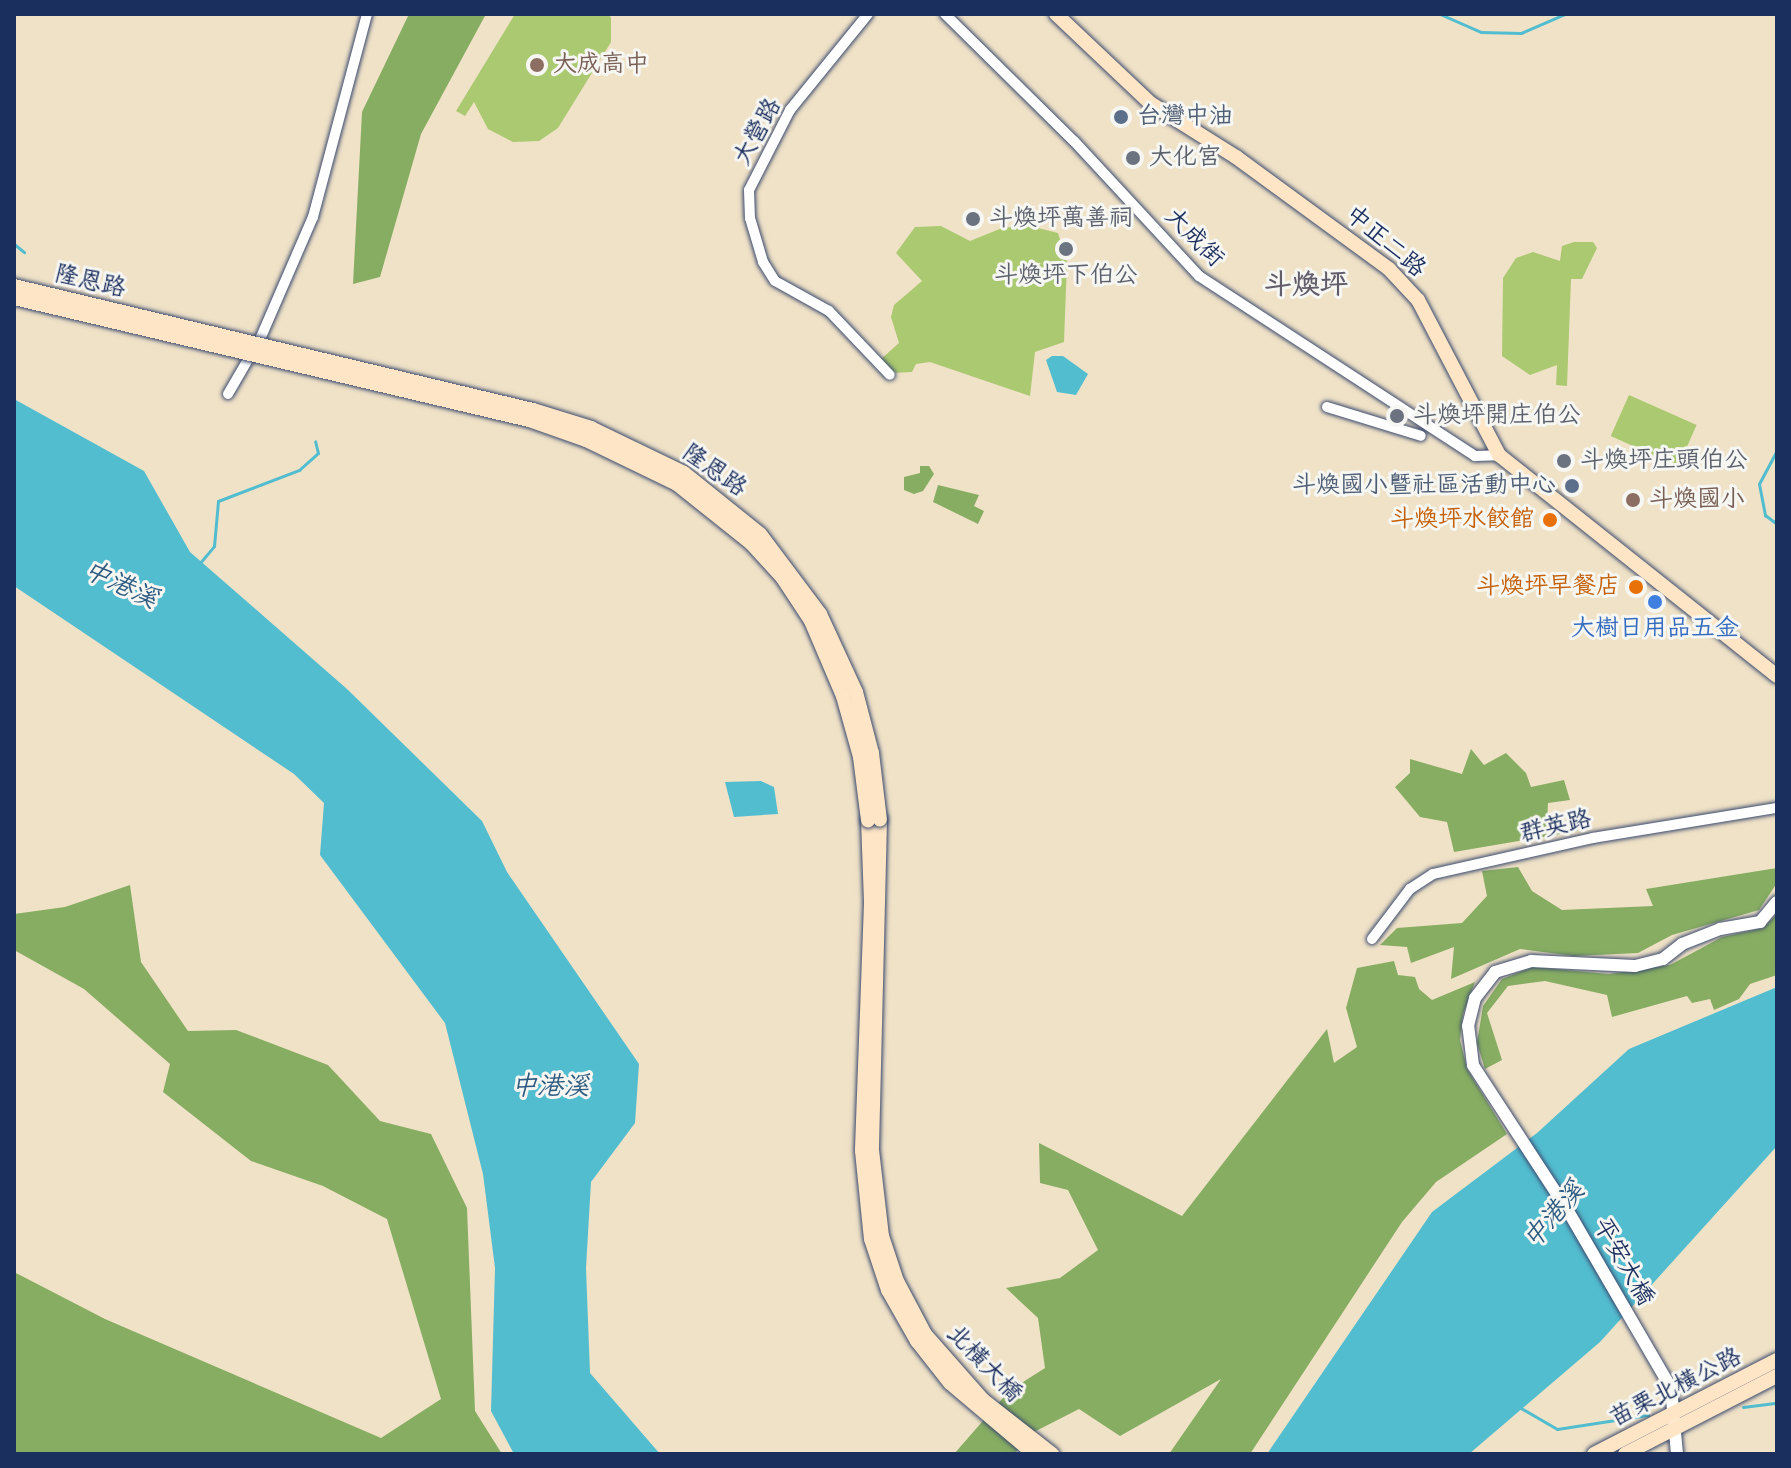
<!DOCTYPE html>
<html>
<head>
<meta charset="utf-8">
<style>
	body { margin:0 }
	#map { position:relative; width:1791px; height:1468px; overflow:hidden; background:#f0e2c7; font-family:Mynerve,"LXGW WenKai TC",sans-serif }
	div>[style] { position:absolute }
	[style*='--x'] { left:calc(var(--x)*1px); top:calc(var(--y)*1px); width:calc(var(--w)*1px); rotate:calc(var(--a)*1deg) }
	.green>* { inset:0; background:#aac970; transform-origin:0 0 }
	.forest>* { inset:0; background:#87ad62 }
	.water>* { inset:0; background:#53bdd0 }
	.stream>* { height:3px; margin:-1.5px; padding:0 1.5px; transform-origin:1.5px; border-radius:1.5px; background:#53bdd0 }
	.roads { filter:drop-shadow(0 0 2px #3b4a6e) drop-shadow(0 0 2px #3b4a6e) }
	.minor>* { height:10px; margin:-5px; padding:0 5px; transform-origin:5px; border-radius:5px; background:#fff }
	.tertiary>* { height:12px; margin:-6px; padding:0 6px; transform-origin:6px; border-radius:6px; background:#fff }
	.secondary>* { height:14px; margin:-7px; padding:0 7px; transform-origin:7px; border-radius:7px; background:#fde5c5 }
	.bridges { filter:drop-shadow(0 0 2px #3b4a6e) drop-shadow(0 0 2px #3b4a6e) }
	.secondary-bridge>* { height:14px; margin:-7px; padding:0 7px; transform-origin:7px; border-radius:7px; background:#fde5c5 }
	.dots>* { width:22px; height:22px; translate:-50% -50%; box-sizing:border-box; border:4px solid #f6f6f2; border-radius:50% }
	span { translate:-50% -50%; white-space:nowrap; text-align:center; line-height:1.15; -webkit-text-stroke:6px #f6f6f2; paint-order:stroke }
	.education-label { font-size:24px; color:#785e54 }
	.left { translate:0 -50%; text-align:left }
	.service-label { font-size:24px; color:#4e5e75 }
	.right { translate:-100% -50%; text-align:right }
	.street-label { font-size:24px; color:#1b2f5e }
	.worship-label { font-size:24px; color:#5b616d }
	.food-label { font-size:24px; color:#c56008 }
	.shop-label { font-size:24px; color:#366cbe }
	.water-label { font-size:26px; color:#2c5a80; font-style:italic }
	.quarter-label { font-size:28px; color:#635c6b; font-weight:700 }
	.frame { position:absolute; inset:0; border:16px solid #1b2f5e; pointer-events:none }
</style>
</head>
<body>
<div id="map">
	<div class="green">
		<i style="clip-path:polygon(515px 14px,609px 14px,611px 18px,611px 42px,558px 128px,539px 141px,513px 142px,488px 129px,474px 102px,465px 116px,456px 111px)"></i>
		<i style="clip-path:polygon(1026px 225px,1058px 233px,1067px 262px,1064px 342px,1035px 352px,1030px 396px,930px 362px,916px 364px,912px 372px,892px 373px,881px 359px,899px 343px,891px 317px,894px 305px,922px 281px,896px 253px,915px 227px,941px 226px,970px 241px,1002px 228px)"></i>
		<i style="clip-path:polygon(1574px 242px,1593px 242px,1597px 248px,1582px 279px,1571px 279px,1567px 386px,1556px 385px,1557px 365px,1530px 375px,1502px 356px,1503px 278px,1516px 258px,1533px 252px,1560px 261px,1562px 246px)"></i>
		<i style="left:1629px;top:395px;width:74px;height:45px;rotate:24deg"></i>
	</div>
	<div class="forest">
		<i style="clip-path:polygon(409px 14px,486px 14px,421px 134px,380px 277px,353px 284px,362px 112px)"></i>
		<i style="clip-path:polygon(920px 466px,929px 466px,934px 474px,923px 491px,914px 494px,904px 490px,904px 477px,920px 473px)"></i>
		<i style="clip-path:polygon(938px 485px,979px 495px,974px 506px,984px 511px,978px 524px,933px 502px)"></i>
		<i style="clip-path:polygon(1471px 749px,1484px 765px,1506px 753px,1526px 773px,1531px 787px,1564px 780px,1570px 800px,1548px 803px,1547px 823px,1577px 826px,1578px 831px,1454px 852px,1447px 822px,1420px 817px,1395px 787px,1410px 773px,1410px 759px,1462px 774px)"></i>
		<i style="clip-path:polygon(1518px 867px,1532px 891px,1562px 910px,1653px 906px,1646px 889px,1777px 868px,1777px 883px,1759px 910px,1672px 935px,1638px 953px,1574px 956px,1520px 949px,1451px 979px,1454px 947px,1411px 963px,1407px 947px,1380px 945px,1397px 928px,1462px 923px,1487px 896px,1482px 871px)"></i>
		<i style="clip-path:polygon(130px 885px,141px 962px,188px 1031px,236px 1030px,328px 1065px,380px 1121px,431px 1134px,467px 1208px,475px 1411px,502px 1454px,14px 1454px,14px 1272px,105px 1319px,381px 1438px,441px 1399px,387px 1219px,323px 1186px,251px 1161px,163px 1092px,170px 1064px,84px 989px,14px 950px,14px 914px,65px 907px)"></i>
		<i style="clip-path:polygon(1777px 914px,1777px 975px,1750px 984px,1739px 999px,1714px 1010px,1710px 999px,1692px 1003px,1687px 996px,1612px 1017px,1607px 995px,1545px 981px,1508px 986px,1487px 1013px,1502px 1060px,1485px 1069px,1477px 1043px,1483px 1006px,1502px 979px,1533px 967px,1609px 974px,1670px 965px,1722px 937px,1763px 928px)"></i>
		<i style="clip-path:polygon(1394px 961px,1398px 975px,1415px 977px,1419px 989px,1432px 1000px,1475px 982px,1463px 1014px,1460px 1040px,1467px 1069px,1507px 1134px,1436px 1182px,1402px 1222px,1250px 1454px,1169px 1454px,1221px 1379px,1120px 1436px,1079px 1409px,1034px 1432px,1014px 1454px,954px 1454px,1009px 1391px,1045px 1368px,1038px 1318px,1006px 1288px,1060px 1278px,1098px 1250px,1068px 1190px,1040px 1183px,1039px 1143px,1182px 1216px,1327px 1029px,1334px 1063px,1357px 1047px,1346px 1008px,1357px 968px)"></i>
	</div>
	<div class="water">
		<i style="clip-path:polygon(1052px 356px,1063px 356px,1088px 374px,1076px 395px,1057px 392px,1046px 360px)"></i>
		<i style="clip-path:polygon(14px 399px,144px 471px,190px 552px,347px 689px,482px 821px,507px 872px,639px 1064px,635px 1123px,591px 1182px,586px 1268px,590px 1373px,660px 1454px,514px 1454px,491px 1411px,495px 1268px,483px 1174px,445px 1023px,320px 855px,324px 803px,294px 774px,14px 586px)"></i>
		<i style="clip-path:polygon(761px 781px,774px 787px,778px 814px,734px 817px,725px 782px)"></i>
		<i style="clip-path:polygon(1777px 987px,1777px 1146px,1600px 1342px,1469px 1454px,1267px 1454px,1432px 1212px,1537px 1133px,1629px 1049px)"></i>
	</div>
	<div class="stream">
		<i style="--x:1440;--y:14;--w:45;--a:23.7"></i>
		<i style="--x:1481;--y:32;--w:40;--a:1.4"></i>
		<i style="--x:1521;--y:33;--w:48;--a:-23.4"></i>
		<i style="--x:14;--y:244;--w:13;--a:39"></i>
		<i style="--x:1777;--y:450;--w:38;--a:118"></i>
		<i style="--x:1759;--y:484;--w:32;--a:79"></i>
		<i style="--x:1765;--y:515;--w:15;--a:37"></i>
		<i style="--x:199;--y:564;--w:23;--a:-50"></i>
		<i style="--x:214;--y:546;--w:45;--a:-84.9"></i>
		<i style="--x:218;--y:501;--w:87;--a:-20.9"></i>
		<i style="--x:299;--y:470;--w:25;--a:-42"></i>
		<i style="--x:318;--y:453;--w:12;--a:-104"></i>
		<i style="--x:1519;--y:1407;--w:44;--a:30.1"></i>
		<i style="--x:1557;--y:1429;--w:92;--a:-8.7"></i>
		<i style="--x:1743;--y:1407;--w:34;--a:-7"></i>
	</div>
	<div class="roads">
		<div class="minor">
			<i style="--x:868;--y:14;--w:124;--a:129.1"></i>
			<i style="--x:790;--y:110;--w:90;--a:117.1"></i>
			<i style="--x:749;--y:190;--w:28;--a:88"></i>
			<i style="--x:750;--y:218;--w:46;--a:73.5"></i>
			<i style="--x:763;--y:262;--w:22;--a:58"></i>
			<i style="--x:775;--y:281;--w:62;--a:29.1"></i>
			<i style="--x:829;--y:311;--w:88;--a:46.4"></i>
			<i style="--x:945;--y:14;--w:181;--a:44.6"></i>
			<i style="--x:1074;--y:141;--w:184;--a:47.2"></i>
			<i style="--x:1199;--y:276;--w:330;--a:33.1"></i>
			<i style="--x:1475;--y:456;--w:24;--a:-2"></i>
			<i style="--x:228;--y:394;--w:66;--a:-59.9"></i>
			<i style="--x:261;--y:337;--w:131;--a:-66.6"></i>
			<i style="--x:313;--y:217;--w:210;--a:-75.1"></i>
			<i style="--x:1327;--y:407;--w:98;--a:17.1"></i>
			<i style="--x:1372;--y:939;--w:63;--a:-52.8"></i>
			<i style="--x:1410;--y:889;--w:27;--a:-33"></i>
			<i style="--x:1433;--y:874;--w:164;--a:-12.7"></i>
			<i style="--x:1593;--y:838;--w:186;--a:-9.3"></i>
		</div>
		<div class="tertiary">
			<i style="--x:1677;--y:1454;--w:66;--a:-95.2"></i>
			<i style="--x:1671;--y:1388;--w:205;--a:-120.2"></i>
			<i style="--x:1568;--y:1211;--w:174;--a:-123.1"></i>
			<i style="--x:1473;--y:1065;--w:39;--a:-97"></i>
			<i style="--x:1468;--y:1026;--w:29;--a:-76"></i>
			<i style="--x:1475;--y:998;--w:33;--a:-52"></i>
			<i style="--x:1495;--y:972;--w:38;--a:-17"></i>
			<i style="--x:1531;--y:961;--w:104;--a:2.8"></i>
			<i style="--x:1635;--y:966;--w:29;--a:-14"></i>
			<i style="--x:1663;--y:959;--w:24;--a:-38"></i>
			<i style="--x:1682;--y:944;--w:41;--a:-21.5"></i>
			<i style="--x:1720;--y:929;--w:41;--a:-9.9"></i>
			<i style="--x:1760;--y:922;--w:26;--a:-50"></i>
		</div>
		<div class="secondary">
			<i style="--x:1056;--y:14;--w:129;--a:43.4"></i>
			<i style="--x:1150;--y:103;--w:102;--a:32.1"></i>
			<i style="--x:1236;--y:157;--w:190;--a:36.2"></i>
			<i style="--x:1389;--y:269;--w:42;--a:46.9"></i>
			<i style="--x:1418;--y:300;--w:175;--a:62.4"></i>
			<i style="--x:1499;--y:455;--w:355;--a:38.5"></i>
			<i style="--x:868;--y:820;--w:83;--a:87.9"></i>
			<i style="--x:871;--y:903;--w:248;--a:92.1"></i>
			<i style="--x:862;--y:1151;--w:88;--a:84.2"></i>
			<i style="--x:871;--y:1239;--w:54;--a:71.6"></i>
			<i style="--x:888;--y:1290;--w:59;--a:60.4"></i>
			<i style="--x:917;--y:1341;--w:53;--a:51.8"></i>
			<i style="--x:950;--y:1383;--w:110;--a:40.2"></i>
			<i style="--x:880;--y:820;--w:330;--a:91.4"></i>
			<i style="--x:872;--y:1150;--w:87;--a:83.4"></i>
			<i style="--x:882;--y:1236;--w:47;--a:71.6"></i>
			<i style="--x:897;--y:1281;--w:60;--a:62.2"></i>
			<i style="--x:925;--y:1334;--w:88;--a:48.7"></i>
			<i style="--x:983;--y:1400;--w:88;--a:38"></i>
			<i style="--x:1594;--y:1454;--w:206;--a:-27.2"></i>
			<i style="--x:1625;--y:1454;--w:171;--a:-27.2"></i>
		</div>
	</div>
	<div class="bridges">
		<div class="secondary-bridge">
			<i style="--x:14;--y:286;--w:534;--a:13.44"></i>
			<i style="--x:533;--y:410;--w:61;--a:17.2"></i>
			<i style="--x:591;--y:428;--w:103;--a:25.8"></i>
			<i style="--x:684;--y:473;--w:97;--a:38.8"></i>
			<i style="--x:760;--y:534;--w:100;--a:53.1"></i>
			<i style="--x:820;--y:614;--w:86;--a:65.2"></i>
			<i style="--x:856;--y:692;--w:63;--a:75.3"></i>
			<i style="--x:872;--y:753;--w:67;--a:83.2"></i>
			<i style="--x:14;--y:298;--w:529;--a:13.33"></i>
			<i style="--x:529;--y:420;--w:60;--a:19.3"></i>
			<i style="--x:586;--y:440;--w:101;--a:25.8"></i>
			<i style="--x:677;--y:484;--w:95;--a:38.6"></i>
			<i style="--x:751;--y:543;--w:46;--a:47.6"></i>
			<i style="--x:782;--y:577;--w:53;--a:56.6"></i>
			<i style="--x:811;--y:621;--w:82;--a:66.9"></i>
			<i style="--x:843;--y:696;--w:63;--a:74.4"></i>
			<i style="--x:860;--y:757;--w:64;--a:82.8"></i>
		</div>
	</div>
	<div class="dots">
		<i style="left:537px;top:65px;background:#8d6e63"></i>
		<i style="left:1121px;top:117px;background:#5c6f8a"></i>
		<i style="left:1133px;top:158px;background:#6b7280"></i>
		<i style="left:973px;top:219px;background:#6b7280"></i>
		<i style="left:1066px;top:249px;background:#6b7280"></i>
		<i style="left:1397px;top:416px;background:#6b7280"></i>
		<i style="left:1564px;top:461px;background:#6b7280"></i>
		<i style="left:1572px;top:486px;background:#5c6f8a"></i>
		<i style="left:1633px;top:500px;background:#8d6e63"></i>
		<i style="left:1550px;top:520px;background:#e8710a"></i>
		<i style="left:1636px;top:587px;background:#e8710a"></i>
		<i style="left:1655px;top:602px;background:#3f7fe0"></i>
	</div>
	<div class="education-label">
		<span class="left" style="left:553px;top:65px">大成高中</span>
		<span class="left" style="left:1649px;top:500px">斗煥國小</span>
	</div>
	<div class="service-label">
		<span class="left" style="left:1137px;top:117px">台灣中油</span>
		<span class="right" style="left:1556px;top:486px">斗煥國小暨社區活動中心</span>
	</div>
	<div class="street-label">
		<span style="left:758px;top:132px;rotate:-61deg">大營路</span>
		<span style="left:1194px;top:238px;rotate:45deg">大成街</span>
		<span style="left:1385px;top:242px;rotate:40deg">中正二路</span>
		<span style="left:90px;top:282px;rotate:13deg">隆恩路</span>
		<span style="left:714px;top:471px;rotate:35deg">隆恩路</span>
		<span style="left:1556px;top:827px;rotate:-13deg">群英路</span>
		<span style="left:1623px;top:1262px;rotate:60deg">平安大橋</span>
		<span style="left:984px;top:1364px;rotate:46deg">北橫大橋</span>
		<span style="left:1676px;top:1388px;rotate:-27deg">苗栗北橫公路</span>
	</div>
	<div class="worship-label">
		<span class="left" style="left:1149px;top:158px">大化宮</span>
		<span class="left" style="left:989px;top:219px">斗煥坪萬善祠</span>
		<span style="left:1066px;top:276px">斗煥坪下伯公</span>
		<span class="left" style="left:1413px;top:416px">斗煥坪開庄伯公</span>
		<span class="left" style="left:1580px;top:461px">斗煥坪庄頭伯公</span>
	</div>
	<div class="food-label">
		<span class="right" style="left:1534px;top:520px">斗煥坪水餃館</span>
		<span class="right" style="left:1620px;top:587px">斗煥坪早餐店</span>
	</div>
	<div class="shop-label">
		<span style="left:1655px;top:629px">大樹日用品五金</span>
	</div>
	<div class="water-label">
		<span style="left:120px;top:586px;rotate:25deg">中港溪</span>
		<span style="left:550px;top:1088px">中港溪</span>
		<span style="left:1555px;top:1216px;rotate:-49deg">中港溪</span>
	</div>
	<div class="quarter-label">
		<span style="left:1306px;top:286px">斗煥坪</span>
	</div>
	<div class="frame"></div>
</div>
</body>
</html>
